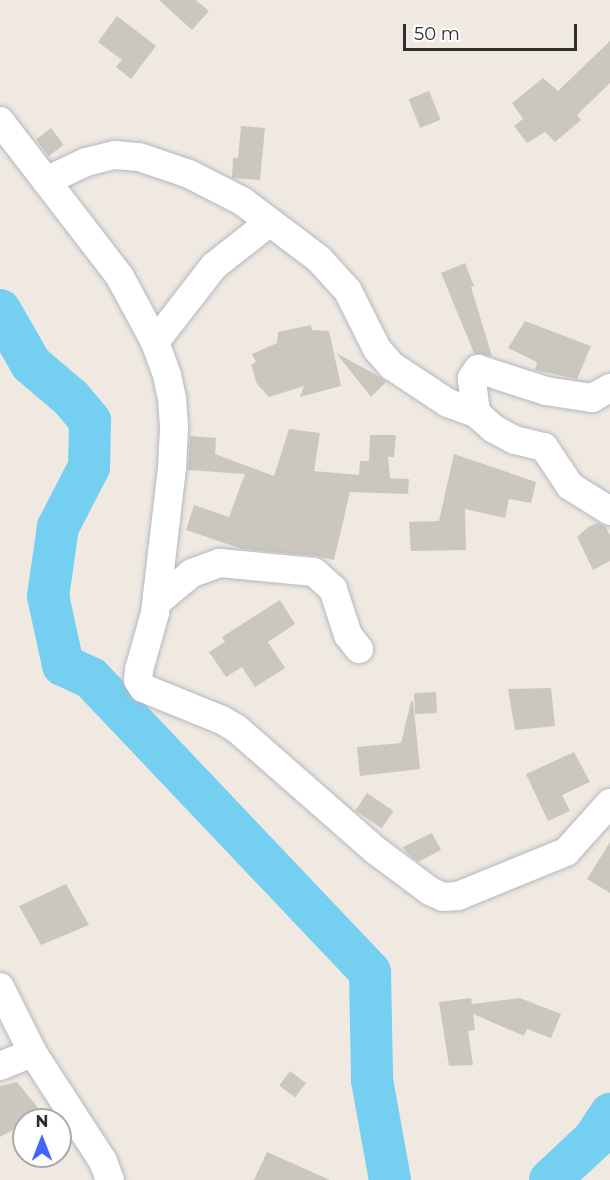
<!DOCTYPE html>
<html>
<head>
<meta charset="utf-8">
<style>
	body { margin:0 }
	#map { position:relative; width:610px; height:1180px; overflow:hidden; background:#efe9e1; font-family:Montserrat,sans-serif }
	div>[style] { position:absolute }
	[style*='--x'] { left:calc(var(--x)*1px); top:calc(var(--y)*1px); width:calc(var(--w)*1px); rotate:calc(var(--a)*1deg) }
	.river>* { height:42px; margin:-21px; padding:0 21px; transform-origin:21px; border-radius:21px; background:#75cff0 }
	.building>* { inset:0; background:#cbc7bf; transform-origin:0 0 }
	.roads { filter:drop-shadow(0 0 2px #b4b7c1) drop-shadow(0 0 2px #b4b7c1) }
	.minor>* { height:28px; margin:-14px; padding:0 14px; transform-origin:14px; border-radius:14px; background:#fff }
	span { translate:-50% -50%; white-space:nowrap; text-align:center; line-height:1.15; -webkit-text-stroke:4.5px #fff; paint-order:stroke }
	.north { position:absolute; left:12px; top:1108px; width:60px; height:60px; box-sizing:border-box; background:#fff; border:2px solid #ababab; border-radius:50%; rotate:0deg; font-size:16px; font-weight:700; line-height:24px; text-align:center; color:#2e2e2e }
	.north::after { content:''; display:block; margin:auto; width:21px; height:27px; background:#4264fb; clip-path:polygon(50% 0,100% 100%,50% 72%,0 100%) }
	.scale { position:absolute; left:403px; top:24px; width:174px; height:27px; box-sizing:border-box; border:3px solid #2e2e2e; border-top:0; padding-left:8px; font-size:18px; line-height:21px; white-space:nowrap; color:#2e2e2e; -webkit-text-stroke:4px #fff; paint-order:stroke }
</style>
</head>
<body>
<div id="map">
	<div class="river">
		<i style="--x:0;--y:310;--w:62;--a:60.1"></i>
		<i style="--x:31;--y:364;--w:52;--a:40.4"></i>
		<i style="--x:71;--y:398;--w:30;--a:50"></i>
		<i style="--x:90;--y:421;--w:46;--a:91.2"></i>
		<i style="--x:89;--y:467;--w:68;--a:117.3"></i>
		<i style="--x:58;--y:527;--w:70;--a:98.2"></i>
		<i style="--x:48;--y:596;--w:71;--a:77.7"></i>
		<i style="--x:63;--y:665;--w:31;--a:25"></i>
		<i style="--x:91;--y:678;--w:405;--a:46.5"></i>
		<i style="--x:370;--y:972;--w:108;--a:88.9"></i>
		<i style="--x:372;--y:1080;--w:102;--a:79.8"></i>
		<i style="--x:550;--y:1180;--w:60;--a:-43"></i>
		<i style="--x:594;--y:1139;--w:30;--a:-57"></i>
	</div>
	<div class="building">
		<i style="clip-path:polygon(159px 0,196px 0,209px 11px,192px 30px)"></i>
		<i style="clip-path:polygon(117px 16px,156px 46px,131px 79px,116px 67px,122px 60px,98px 42px)"></i>
		<i style="clip-path:polygon(610px 41px,610px 83px,577px 115px,581px 120px,555px 142px,545px 132px,527px 143px,514px 126px,523px 119px,512px 103px,543px 78px,558px 91px)"></i>
		<i style="left:429px;top:91px;width:31px;height:22px;rotate:68deg"></i>
		<i style="clip-path:polygon(241px 126px,265px 128px,260px 180px,232px 178px,233px 158px,238px 158px)"></i>
		<i style="left:51px;top:128px;width:21px;height:19px;rotate:53deg"></i>
		<i style="clip-path:polygon(465px 263px,474px 286px,471px 287px,492px 356px,474px 353px,441px 273px)"></i>
		<i style="clip-path:polygon(525px 321px,591px 346px,577px 379px,535px 370px,537px 362px,508px 348px)"></i>
		<i style="clip-path:polygon(311px 325px,312px 330px,329px 331px,341px 386px,300px 397px,304px 386px,269px 397px,257px 384px,251px 365px,256px 362px,252px 354px,277px 343px,278px 332px)"></i>
		<i style="clip-path:polygon(336px 353px,380px 377px,386px 382px,371px 397px)"></i>
		<i style="clip-path:polygon(289px 429px,320px 433px,314px 471px,359px 475px,360px 461px,369px 461px,370px 435px,396px 435px,394px 457px,388px 457px,390px 478px,409px 479px,408px 494px,350px 492px,334px 560px,316px 556px,242px 549px,186px 530px,194px 505px,229px 517px,245px 474px,188px 470px,190px 436px,216px 438px,215px 454px,274px 476px)"></i>
		<i style="clip-path:polygon(454px 454px,536px 482px,531px 503px,509px 499px,505px 518px,465px 509px,466px 550px,411px 551px,409px 522px,439px 521px)"></i>
		<i style="clip-path:polygon(598px 523px,605px 526px,610px 535px,610px 561px,593px 570px,577px 537px,588px 527px)"></i>
		<i style="clip-path:polygon(280px 600px,295px 624px,268px 642px,285px 668px,255px 687px,242px 667px,226px 677px,209px 652px,225px 642px,222px 637px)"></i>
		<i style="clip-path:polygon(551px 688px,555px 726px,515px 730px,508px 689px)"></i>
		<i style="left:436px;top:692px;width:21px;height:22px;rotate:87deg"></i>
		<i style="clip-path:polygon(411px 701px,413px 701px,420px 769px,360px 776px,357px 747px,401px 743px)"></i>
		<i style="clip-path:polygon(574px 752px,590px 782px,562px 795px,570px 811px,548px 821px,526px 774px)"></i>
		<i style="left:367px;top:793px;width:32px;height:21px;rotate:34deg"></i>
		<i style="clip-path:polygon(432px 833px,441px 850px,418px 862px,406px 852px,403px 847px)"></i>
		<i style="clip-path:polygon(610px 842px,610px 893px,587px 879px)"></i>
		<i style="clip-path:polygon(66px 884px,89px 925px,41px 945px,19px 906px)"></i>
		<i style="clip-path:polygon(471px 998px,472px 1004px,520px 998px,561px 1014px,551px 1038px,527px 1029px,524px 1036px,473px 1014px,475px 1030px,468px 1031px,473px 1065px,449px 1066px,439px 1002px)"></i>
		<i style="left:290px;top:1071px;width:20px;height:18px;rotate:37deg"></i>
		<i style="clip-path:polygon(17px 1082px,43px 1114px,32px 1120px,24px 1120px,24px 1124px,0 1137px,0 1086px)"></i>
		<i style="clip-path:polygon(267px 1152px,330px 1180px,254px 1180px)"></i>
	</div>
	<div class="roads">
		<div class="minor">
			<i style="--x:0;--y:121;--w:197;--a:52.4"></i>
			<i style="--x:120;--y:277;--w:74;--a:61.7"></i>
			<i style="--x:155;--y:342;--w:35;--a:70"></i>
			<i style="--x:167;--y:375;--w:24;--a:78"></i>
			<i style="--x:172;--y:398;--w:30;--a:86"></i>
			<i style="--x:174;--y:428;--w:40;--a:92.9"></i>
			<i style="--x:172;--y:468;--w:146;--a:96.7"></i>
			<i style="--x:155;--y:613;--w:59;--a:105.7"></i>
			<i style="--x:139;--y:670;--w:10;--a:96"></i>
			<i style="--x:138;--y:680;--w:9;--a:58"></i>
			<i style="--x:143;--y:688;--w:85;--a:22.1"></i>
			<i style="--x:222;--y:720;--w:17;--a:31"></i>
			<i style="--x:237;--y:729;--w:184;--a:41.2"></i>
			<i style="--x:375;--y:850;--w:69;--a:36.7"></i>
			<i style="--x:430;--y:891;--w:14;--a:25"></i>
			<i style="--x:443;--y:897;--w:15;--a:-4"></i>
			<i style="--x:458;--y:896;--w:117;--a:-22.2"></i>
			<i style="--x:566;--y:852;--w:66;--a:-48.1"></i>
			<i style="--x:46;--y:181;--w:44;--a:-25.4"></i>
			<i style="--x:86;--y:162;--w:30;--a:-14"></i>
			<i style="--x:115;--y:155;--w:24;--a:5"></i>
			<i style="--x:139;--y:157;--w:53;--a:18.8"></i>
			<i style="--x:189;--y:174;--w:59;--a:27"></i>
			<i style="--x:242;--y:201;--w:96;--a:37"></i>
			<i style="--x:319;--y:259;--w:43;--a:47.8"></i>
			<i style="--x:348;--y:291;--w:65;--a:63.4"></i>
			<i style="--x:377;--y:349;--w:23;--a:49"></i>
			<i style="--x:392;--y:366;--w:67;--a:33.5"></i>
			<i style="--x:448;--y:403;--w:30;--a:20"></i>
			<i style="--x:476;--y:413;--w:24;--a:42"></i>
			<i style="--x:494;--y:429;--w:24;--a:28"></i>
			<i style="--x:515;--y:440;--w:30;--a:14"></i>
			<i style="--x:544;--y:447;--w:47;--a:56.3"></i>
			<i style="--x:570;--y:486;--w:47;--a:32"></i>
			<i style="--x:155;--y:342;--w:96;--a:-52.2"></i>
			<i style="--x:214;--y:266;--w:71;--a:-38.2"></i>
			<i style="--x:476;--y:413;--w:35;--a:-97"></i>
			<i style="--x:472;--y:378;--w:11;--a:-56"></i>
			<i style="--x:478;--y:369;--w:71;--a:17.9"></i>
			<i style="--x:546;--y:391;--w:47;--a:8.7"></i>
			<i style="--x:592;--y:398;--w:21;--a:-29"></i>
			<i style="--x:157;--y:602;--w:45;--a:-39.6"></i>
			<i style="--x:192;--y:573;--w:30;--a:-20"></i>
			<i style="--x:220;--y:563;--w:94;--a:5.5"></i>
			<i style="--x:314;--y:572;--w:25;--a:42"></i>
			<i style="--x:333;--y:589;--w:48;--a:71.9"></i>
			<i style="--x:348;--y:635;--w:18;--a:52"></i>
			<i style="--x:0;--y:987;--w:74;--a:63.4"></i>
			<i style="--x:33;--y:1053;--w:129;--a:57.1"></i>
			<i style="--x:103;--y:1161;--w:20;--a:70"></i>
			<i style="--x:0;--y:1066;--w:35;--a:-22"></i>
		</div>
	</div>
	<div class="north">N</div>
	<div class="scale">50 m</div>
</div>
</body>
</html>
